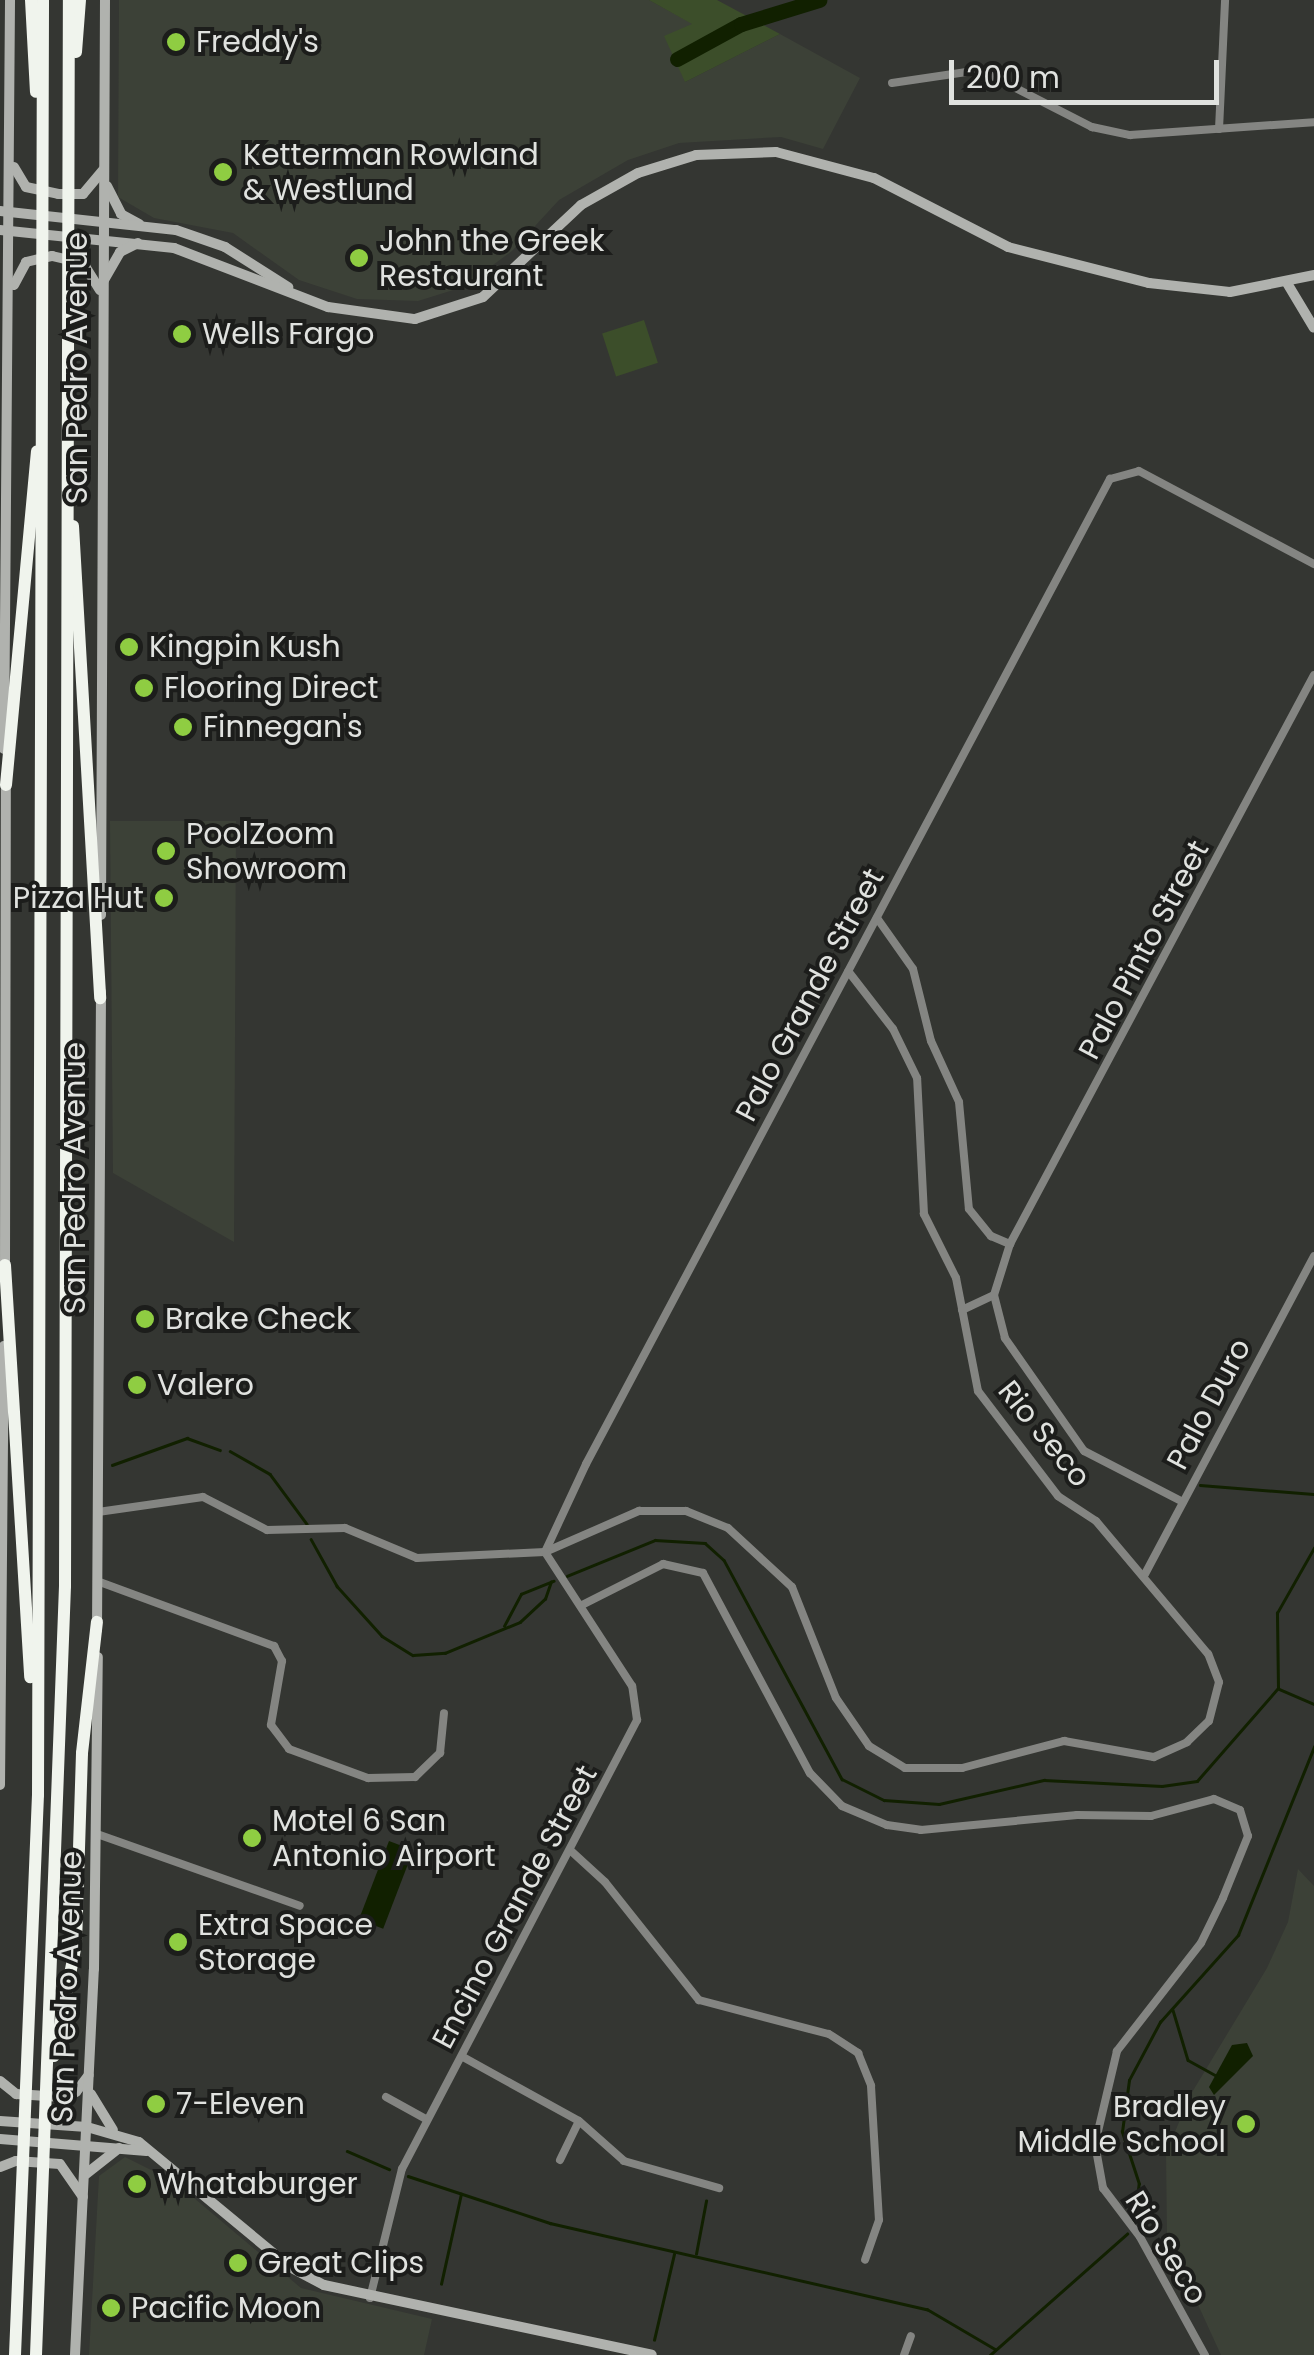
<!DOCTYPE html>
<html>
<head>
<meta charset="utf-8">
<style>
	body { margin:0 }
	#map { position:relative; width:1314px; height:2355px; overflow:hidden; background:#343632; font-family:Poppins,sans-serif }
	div>[style] { position:absolute }
	[style*='--x'] { left:calc(var(--x)*1px); top:calc(var(--y)*1px); width:calc(var(--w)*1px); rotate:calc(var(--a)*1deg) }
	.built>* { inset:0; background:#3c4137 }
	.green>* { inset:0; background:#3c4e2a; transform-origin:0 0 }
	.water>* { inset:0; background:#112000; transform-origin:0 0 }
	.stream>* { height:2.5px; margin:-1.25px; padding:0 1.25px; transform-origin:1.25px; border-radius:1.25px; background:#112000 }
	.river>* { height:15px; margin:-7.5px; padding:0 7.5px; transform-origin:7.5px; border-radius:7.5px; background:#112000 }
	.street>* { height:8px; margin:-4px; padding:0 4px; transform-origin:4px; border-radius:4px; background:#848582 }
	.secondary>* { height:10px; margin:-5px; padding:0 5px; transform-origin:5px; border-radius:5px; background:#b0b2ae }
	.highway>* { height:12px; margin:-6px; padding:0 6px; transform-origin:6px; border-radius:6px; background:#f0f4ed }
	.dots>* { width:28px; height:28px; translate:-50% -50%; box-sizing:border-box; border:5px solid #1c1d1b; border-radius:50% }
	span { translate:-50% -50%; white-space:nowrap; text-align:center; line-height:1.15; -webkit-text-stroke:8px #1c1d1b; paint-order:stroke }
	.poi-label { font-size:30px; color:#e0e2df }
	.left { translate:0 -50%; text-align:left }
	.right { translate:-100% -50%; text-align:right }
	.street-label { font-size:30px; color:#e0e2df }
	.scale { position:absolute; left:949px; top:60px; width:270px; height:45px; box-sizing:border-box; border:5px solid #e0e2df; border-top:0; padding-left:12px; font-size:30px; line-height:35px; white-space:nowrap; color:#e0e2df; -webkit-text-stroke:8px #1c1d1b; paint-order:stroke }
</style>
</head>
<body>
<div id="map">
	<div class="built">
		<i style="clip-path:polygon(119px 0,649px 0,693px 24px,685px 82px,780px 34px,860px 78px,823px 149px,781px 137px,679px 143px,628px 160px,559px 200px,512px 251px,463px 287px,418px 301px,357px 299px,299px 280px,233px 233px,154px 218px,118px 197px)"></i>
		<i style="clip-path:polygon(110px 821px,236px 821px,234px 1242px,113px 1173px)"></i>
		<i style="clip-path:polygon(1298px 1869px,1314px 1886px,1314px 2355px,1221px 2355px,1167px 2237px,1166px 2153px,1191px 2094px,1267px 1968px,1288px 1922px)"></i>
		<i style="clip-path:polygon(125px 2157px,175px 2182px,301px 2288px,432px 2319px,424px 2355px,89px 2355px,99px 2176px)"></i>
	</div>
	<div class="green">
		<i style="clip-path:polygon(649px 0,717px 0,780px 34px,685px 82px,664px 36px,692px 24px)"></i>
		<i style="left:644px;top:320px;width:45px;height:44px;rotate:72deg"></i>
	</div>
	<div class="water">
		<i style="left:389px;top:1841px;width:26px;height:84px;rotate:21deg"></i>
		<i style="clip-path:polygon(1247px 2043px,1253px 2056px,1214px 2095px,1209px 2087px,1232px 2045px)"></i>
	</div>
	<div class="stream">
		<i style="--x:230;--y:1451;--w:46;--a:29.9"></i>
		<i style="--x:270;--y:1474;--w:62;--a:53.5"></i>
		<i style="--x:112;--y:1465;--w:80;--a:-19.8"></i>
		<i style="--x:187;--y:1438;--w:35;--a:20"></i>
		<i style="--x:1200;--y:1485;--w:114;--a:4.5"></i>
		<i style="--x:311;--y:1539;--w:54;--a:61"></i>
		<i style="--x:337;--y:1586;--w:67;--a:48"></i>
		<i style="--x:382;--y:1636;--w:36;--a:32"></i>
		<i style="--x:413;--y:1655;--w:32;--a:-4"></i>
		<i style="--x:445;--y:1653;--w:81;--a:-22.5"></i>
		<i style="--x:520;--y:1622;--w:34;--a:-43"></i>
		<i style="--x:545;--y:1599;--w:18;--a:-71"></i>
		<i style="--x:567;--y:1576;--w:95;--a:-22.2"></i>
		<i style="--x:655;--y:1540;--w:50;--a:3.4"></i>
		<i style="--x:705;--y:1543;--w:25;--a:42"></i>
		<i style="--x:724;--y:1560;--w:249;--a:61.7"></i>
		<i style="--x:842;--y:1779;--w:47;--a:26.6"></i>
		<i style="--x:884;--y:1800;--w:55;--a:4.2"></i>
		<i style="--x:939;--y:1804;--w:108;--a:-12.9"></i>
		<i style="--x:1044;--y:1780;--w:118;--a:2.9"></i>
		<i style="--x:1162;--y:1786;--w:35;--a:-8"></i>
		<i style="--x:1197;--y:1781;--w:123;--a:-48.9"></i>
		<i style="--x:1278;--y:1688;--w:75;--a:-90.8"></i>
		<i style="--x:1277;--y:1613;--w:75;--a:-60.4"></i>
		<i style="--x:504;--y:1626;--w:36;--a:-62"></i>
		<i style="--x:521;--y:1594;--w:35;--a:-22"></i>
		<i style="--x:1279;--y:1689;--w:38;--a:23"></i>
		<i style="--x:1173;--y:2010;--w:52;--a:73.3"></i>
		<i style="--x:1188;--y:2060;--w:31;--a:29"></i>
		<i style="--x:347;--y:2151;--w:46;--a:23.2"></i>
		<i style="--x:408;--y:2176;--w:150;--a:18.3"></i>
		<i style="--x:550;--y:2223;--w:387;--a:12.9"></i>
		<i style="--x:927;--y:2309;--w:79;--a:30.5"></i>
		<i style="--x:1134;--y:2222;--w:38;--a:-83"></i>
		<i style="--x:1139;--y:2184;--w:55;--a:-108.1"></i>
		<i style="--x:1122;--y:2132;--w:52;--a:-82.3"></i>
		<i style="--x:1129;--y:2080;--w:66;--a:-61.9"></i>
		<i style="--x:1160;--y:2022;--w:117;--a:-48.1"></i>
		<i style="--x:1238;--y:1935;--w:203;--a:-68"></i>
		<i style="--x:696;--y:2254;--w:54;--a:-79.3"></i>
		<i style="--x:441;--y:2284;--w:92;--a:-77.5"></i>
		<i style="--x:654;--y:2340;--w:88;--a:-76.9"></i>
		<i style="--x:990;--y:2355;--w:183;--a:-41.5"></i>
	</div>
	<div class="river">
		<i style="--x:677;--y:59;--w:73;--a:-28.7"></i>
		<i style="--x:741;--y:24;--w:82;--a:-17.1"></i>
	</div>
	<div class="street">
		<i style="--x:892;--y:83;--w:89;--a:-8.4"></i>
		<i style="--x:980;--y:70;--w:126;--a:27"></i>
		<i style="--x:1092;--y:127;--w:39;--a:12"></i>
		<i style="--x:1130;--y:135;--w:184;--a:-4"></i>
		<i style="--x:1219;--y:129;--w:129;--a:-87.3"></i>
		<i style="--x:877;--y:918;--w:62;--a:54.8"></i>
		<i style="--x:913;--y:969;--w:74;--a:76"></i>
		<i style="--x:931;--y:1041;--w:67;--a:65.3"></i>
		<i style="--x:959;--y:1102;--w:107;--a:84.7"></i>
		<i style="--x:969;--y:1209;--w:35;--a:51"></i>
		<i style="--x:991;--y:1236;--w:21;--a:23"></i>
		<i style="--x:962;--y:1310;--w:35;--a:-25"></i>
		<i style="--x:1183;--y:1502;--w:111;--a:-152.7"></i>
		<i style="--x:1084;--y:1451;--w:138;--a:-125"></i>
		<i style="--x:1005;--y:1338;--w:44;--a:-104.3"></i>
		<i style="--x:994;--y:1295;--w:53;--a:-72.6"></i>
		<i style="--x:1010;--y:1244;--w:645;--a:-61.89"></i>
		<i style="--x:98;--y:1512;--w:106;--a:-8.1"></i>
		<i style="--x:203;--y:1497;--w:72;--a:27.3"></i>
		<i style="--x:267;--y:1530;--w:78;--a:-1.5"></i>
		<i style="--x:345;--y:1528;--w:78;--a:22.6"></i>
		<i style="--x:417;--y:1558;--w:128;--a:-2.7"></i>
		<i style="--x:545;--y:1552;--w:103;--a:-23.6"></i>
		<i style="--x:639;--y:1511;--w:47;--a:0"></i>
		<i style="--x:686;--y:1511;--w:45;--a:22"></i>
		<i style="--x:728;--y:1528;--w:87;--a:42.7"></i>
		<i style="--x:792;--y:1587;--w:119;--a:68.4"></i>
		<i style="--x:836;--y:1698;--w:58;--a:55.5"></i>
		<i style="--x:869;--y:1746;--w:42;--a:31.4"></i>
		<i style="--x:905;--y:1768;--w:57;--a:0"></i>
		<i style="--x:962;--y:1768;--w:106;--a:-14.8"></i>
		<i style="--x:1064;--y:1741;--w:91;--a:10.1"></i>
		<i style="--x:1154;--y:1757;--w:36;--a:-24"></i>
		<i style="--x:1187;--y:1742;--w:30;--a:-44"></i>
		<i style="--x:1209;--y:1721;--w:40;--a:-75.6"></i>
		<i style="--x:1219;--y:1682;--w:30;--a:-111"></i>
		<i style="--x:1208;--y:1654;--w:174;--a:-130.1"></i>
		<i style="--x:1096;--y:1521;--w:45;--a:-146.7"></i>
		<i style="--x:1058;--y:1496;--w:132;--a:-127.3"></i>
		<i style="--x:978;--y:1391;--w:115;--a:-101"></i>
		<i style="--x:956;--y:1278;--w:72;--a:-116.6"></i>
		<i style="--x:924;--y:1214;--w:136;--a:-92.9"></i>
		<i style="--x:917;--y:1078;--w:55;--a:-116.1"></i>
		<i style="--x:893;--y:1029;--w:73;--a:-127.8"></i>
		<i style="--x:545;--y:1552;--w:97;--a:-65"></i>
		<i style="--x:586;--y:1464;--w:1116;--a:-61.99"></i>
		<i style="--x:1110;--y:479;--w:30;--a:-15"></i>
		<i style="--x:1139;--y:471;--w:198;--a:28"></i>
		<i style="--x:1145;--y:1574;--w:360;--a:-62"></i>
		<i style="--x:97;--y:1581;--w:189;--a:20.2"></i>
		<i style="--x:274;--y:1646;--w:17;--a:62"></i>
		<i style="--x:282;--y:1661;--w:65;--a:99.8"></i>
		<i style="--x:271;--y:1725;--w:30;--a:53"></i>
		<i style="--x:289;--y:1749;--w:84;--a:20.2"></i>
		<i style="--x:368;--y:1778;--w:47;--a:-1.2"></i>
		<i style="--x:415;--y:1777;--w:35;--a:-44"></i>
		<i style="--x:440;--y:1753;--w:40;--a:-84.3"></i>
		<i style="--x:582;--y:1605;--w:91;--a:-26.8"></i>
		<i style="--x:663;--y:1564;--w:41;--a:12.7"></i>
		<i style="--x:703;--y:1573;--w:227;--a:61.9"></i>
		<i style="--x:810;--y:1773;--w:46;--a:45.9"></i>
		<i style="--x:842;--y:1806;--w:49;--a:22.9"></i>
		<i style="--x:887;--y:1825;--w:34;--a:8"></i>
		<i style="--x:921;--y:1830;--w:157;--a:-5.5"></i>
		<i style="--x:1077;--y:1815;--w:74;--a:0.8"></i>
		<i style="--x:1151;--y:1816;--w:65;--a:-15.1"></i>
		<i style="--x:1214;--y:1799;--w:28;--a:23"></i>
		<i style="--x:1240;--y:1810;--w:27;--a:73"></i>
		<i style="--x:1248;--y:1836;--w:67;--a:112"></i>
		<i style="--x:1223;--y:1898;--w:50;--a:116.1"></i>
		<i style="--x:1201;--y:1943;--w:137;--a:127.9"></i>
		<i style="--x:1117;--y:2051;--w:96;--a:103.3"></i>
		<i style="--x:1095;--y:2144;--w:45;--a:79.7"></i>
		<i style="--x:1103;--y:2188;--w:61;--a:52.9"></i>
		<i style="--x:1140;--y:2237;--w:135;--a:61.2"></i>
		<i style="--x:97;--y:1834;--w:215;--a:19.5"></i>
		<i style="--x:570;--y:1850;--w:47;--a:42.4"></i>
		<i style="--x:605;--y:1882;--w:151;--a:51.5"></i>
		<i style="--x:699;--y:2000;--w:134;--a:14.7"></i>
		<i style="--x:829;--y:2034;--w:35;--a:33"></i>
		<i style="--x:858;--y:2053;--w:35;--a:68"></i>
		<i style="--x:871;--y:2086;--w:134;--a:86.6"></i>
		<i style="--x:879;--y:2220;--w:42;--a:109.3"></i>
		<i style="--x:463;--y:2057;--w:132;--a:28.9"></i>
		<i style="--x:579;--y:2121;--w:60;--a:41.6"></i>
		<i style="--x:624;--y:2161;--w:99;--a:15.9"></i>
		<i style="--x:386;--y:2097;--w:46;--a:28.8"></i>
		<i style="--x:560;--y:2160;--w:43;--a:-64"></i>
		<i style="--x:370;--y:2298;--w:133;--a:-76.1"></i>
		<i style="--x:402;--y:2169;--w:507;--a:-62.37"></i>
		<i style="--x:637;--y:1720;--w:34;--a:-98"></i>
		<i style="--x:632;--y:1686;--w:160;--a:-123"></i>
		<i style="--x:904;--y:2355;--w:20;--a:-70"></i>
	</div>
	<div class="secondary">
		<i style="--x:14;--y:167;--w:23;--a:59"></i>
		<i style="--x:26;--y:187;--w:33;--a:12"></i>
		<i style="--x:58;--y:194;--w:25;--a:0"></i>
		<i style="--x:83;--y:194;--w:31;--a:-50"></i>
		<i style="--x:107;--y:186;--w:31;--a:63"></i>
		<i style="--x:121;--y:214;--w:21;--a:29"></i>
		<i style="--x:0;--y:211;--w:177;--a:6.2"></i>
		<i style="--x:176;--y:230;--w:52;--a:19.1"></i>
		<i style="--x:225;--y:247;--w:75;--a:32.4"></i>
		<i style="--x:0;--y:230;--w:175;--a:5.9"></i>
		<i style="--x:174;--y:248;--w:165;--a:21"></i>
		<i style="--x:328;--y:307;--w:88;--a:7.9"></i>
		<i style="--x:415;--y:319;--w:71;--a:-17.9"></i>
		<i style="--x:483;--y:297;--w:134;--a:-43.2"></i>
		<i style="--x:581;--y:205;--w:65;--a:-29.3"></i>
		<i style="--x:638;--y:173;--w:61;--a:-17.2"></i>
		<i style="--x:696;--y:155;--w:80;--a:-2.1"></i>
		<i style="--x:776;--y:152;--w:101;--a:14.9"></i>
		<i style="--x:874;--y:178;--w:151;--a:27.2"></i>
		<i style="--x:1008;--y:247;--w:146;--a:14.3"></i>
		<i style="--x:1149;--y:283;--w:81;--a:6.3"></i>
		<i style="--x:1230;--y:292;--w:86;--a:-11.4"></i>
		<i style="--x:104;--y:280;--w:32;--a:-60"></i>
		<i style="--x:120;--y:252;--w:20;--a:-27"></i>
		<i style="--x:1287;--y:283;--w:52;--a:59"></i>
		<i style="--x:14;--y:285;--w:26;--a:-62"></i>
		<i style="--x:26;--y:262;--w:27;--a:-13"></i>
		<i style="--x:52;--y:256;--w:32;--a:13"></i>
		<i style="--x:83;--y:263;--w:32;--a:58"></i>
		<i style="--x:4;--y:749;--w:749;--a:-89.54"></i>
		<i style="--x:101;--y:915;--w:915;--a:-89.75"></i>
		<i style="--x:5;--y:1269;--w:488;--a:-89.9"></i>
		<i style="--x:97;--y:1630;--w:638;--a:-89.64"></i>
		<i style="--x:0;--y:1785;--w:439;--a:-89.5"></i>
		<i style="--x:0;--y:2081;--w:21;--a:39"></i>
		<i style="--x:16;--y:2094;--w:46;--a:3.7"></i>
		<i style="--x:62;--y:2097;--w:15;--a:-20"></i>
		<i style="--x:76;--y:2092;--w:21;--a:-53"></i>
		<i style="--x:91;--y:2094;--w:42;--a:58.6"></i>
		<i style="--x:0;--y:2121;--w:87;--a:3.9"></i>
		<i style="--x:87;--y:2127;--w:54;--a:16.1"></i>
		<i style="--x:139;--y:2142;--w:196;--a:39.6"></i>
		<i style="--x:290;--y:2267;--w:38;--a:28"></i>
		<i style="--x:324;--y:2285;--w:335;--a:12"></i>
		<i style="--x:0;--y:2139;--w:147;--a:4.7"></i>
		<i style="--x:0;--y:2167;--w:17;--a:-21"></i>
		<i style="--x:16;--y:2161;--w:44;--a:3.9"></i>
		<i style="--x:60;--y:2164;--w:40;--a:55.1"></i>
		<i style="--x:86;--y:2174;--w:42;--a:-38.2"></i>
		<i style="--x:75;--y:2355;--w:386;--a:-87.2"></i>
		<i style="--x:94;--y:1969;--w:312;--a:-89.3"></i>
	</div>
	<div class="highway">
		<i style="--x:31;--y:0;--w:92;--a:86.9"></i>
		<i style="--x:76;--y:52;--w:52;--a:-85.6"></i>
		<i style="--x:73;--y:526;--w:473;--a:86.7"></i>
		<i style="--x:6;--y:785;--w:335;--a:-84.7"></i>
		<i style="--x:5;--y:1265;--w:413;--a:86.5"></i>
		<i style="--x:54;--y:2056;--w:114;--a:-78.9"></i>
		<i style="--x:76;--y:1944;--w:191;--a:-88.2"></i>
		<i style="--x:82;--y:1753;--w:132;--a:-83.5"></i>
		<i style="--x:15;--y:2355;--w:560;--a:-87.65"></i>
		<i style="--x:38;--y:1795;--w:1795;--a:-89.84"></i>
		<i style="--x:36;--y:2355;--w:770;--a:-87.84"></i>
		<i style="--x:65;--y:1586;--w:1586;--a:-89.86"></i>
	</div>
	<div class="dots">
		<i style="left:176px;top:42px;background:#8fcd42"></i>
		<i style="left:223px;top:172px;background:#8fcd42"></i>
		<i style="left:359px;top:258px;background:#8fcd42"></i>
		<i style="left:182px;top:334px;background:#8fcd42"></i>
		<i style="left:129px;top:647px;background:#8fcd42"></i>
		<i style="left:144px;top:688px;background:#8fcd42"></i>
		<i style="left:183px;top:727px;background:#8fcd42"></i>
		<i style="left:166px;top:851px;background:#8fcd42"></i>
		<i style="left:164px;top:898px;background:#8fcd42"></i>
		<i style="left:145px;top:1319px;background:#8fcd42"></i>
		<i style="left:137px;top:1385px;background:#8fcd42"></i>
		<i style="left:252px;top:1838px;background:#8fcd42"></i>
		<i style="left:178px;top:1942px;background:#8fcd42"></i>
		<i style="left:156px;top:2104px;background:#8fcd42"></i>
		<i style="left:1246px;top:2124px;background:#8fcd42"></i>
		<i style="left:137px;top:2184px;background:#8fcd42"></i>
		<i style="left:238px;top:2263px;background:#8fcd42"></i>
		<i style="left:111px;top:2308px;background:#8fcd42"></i>
	</div>
	<div class="poi-label">
		<span class="left" style="left:196px;top:42px">Freddy's</span>
		<span class="left" style="left:243px;top:172px">Ketterman Rowland<br>&amp; Westlund</span>
		<span class="left" style="left:379px;top:258px">John the Greek<br>Restaurant</span>
		<span class="left" style="left:202px;top:334px">Wells Fargo</span>
		<span class="left" style="left:149px;top:647px">Kingpin Kush</span>
		<span class="left" style="left:164px;top:688px">Flooring Direct</span>
		<span class="left" style="left:203px;top:727px">Finnegan's</span>
		<span class="left" style="left:186px;top:851px">PoolZoom<br>Showroom</span>
		<span class="right" style="left:144px;top:898px">Pizza Hut</span>
		<span class="left" style="left:165px;top:1319px">Brake Check</span>
		<span class="left" style="left:157px;top:1385px">Valero</span>
		<span class="left" style="left:272px;top:1838px">Motel 6 San<br>Antonio Airport</span>
		<span class="left" style="left:198px;top:1942px">Extra Space<br>Storage</span>
		<span class="left" style="left:176px;top:2104px">7-Eleven</span>
		<span class="right" style="left:1226px;top:2124px">Bradley<br>Middle School</span>
		<span class="left" style="left:157px;top:2184px">Whataburger</span>
		<span class="left" style="left:258px;top:2263px">Great Clips</span>
		<span class="left" style="left:131px;top:2308px">Pacific Moon</span>
	</div>
	<div class="street-label">
		<span style="left:77px;top:368px;rotate:-90deg">San Pedro Avenue</span>
		<span style="left:1144px;top:950px;rotate:-62deg">Palo Pinto Street</span>
		<span style="left:810px;top:995px;rotate:-62deg">Palo Grande Street</span>
		<span style="left:75px;top:1178px;rotate:-90deg">San Pedro Avenue</span>
		<span style="left:1209px;top:1404px;rotate:-62deg">Palo Duro</span>
		<span style="left:1044px;top:1434px;rotate:51deg">Rio Seco</span>
		<span style="left:515px;top:1907px;rotate:-62deg">Encino Grande Street</span>
		<span style="left:67px;top:1987px;rotate:-88deg">San Pedro Avenue</span>
		<span style="left:1166px;top:2248px;rotate:58deg">Rio Seco</span>
	</div>
	<div class="scale">200 m</div>
</div>
</body>
</html>
